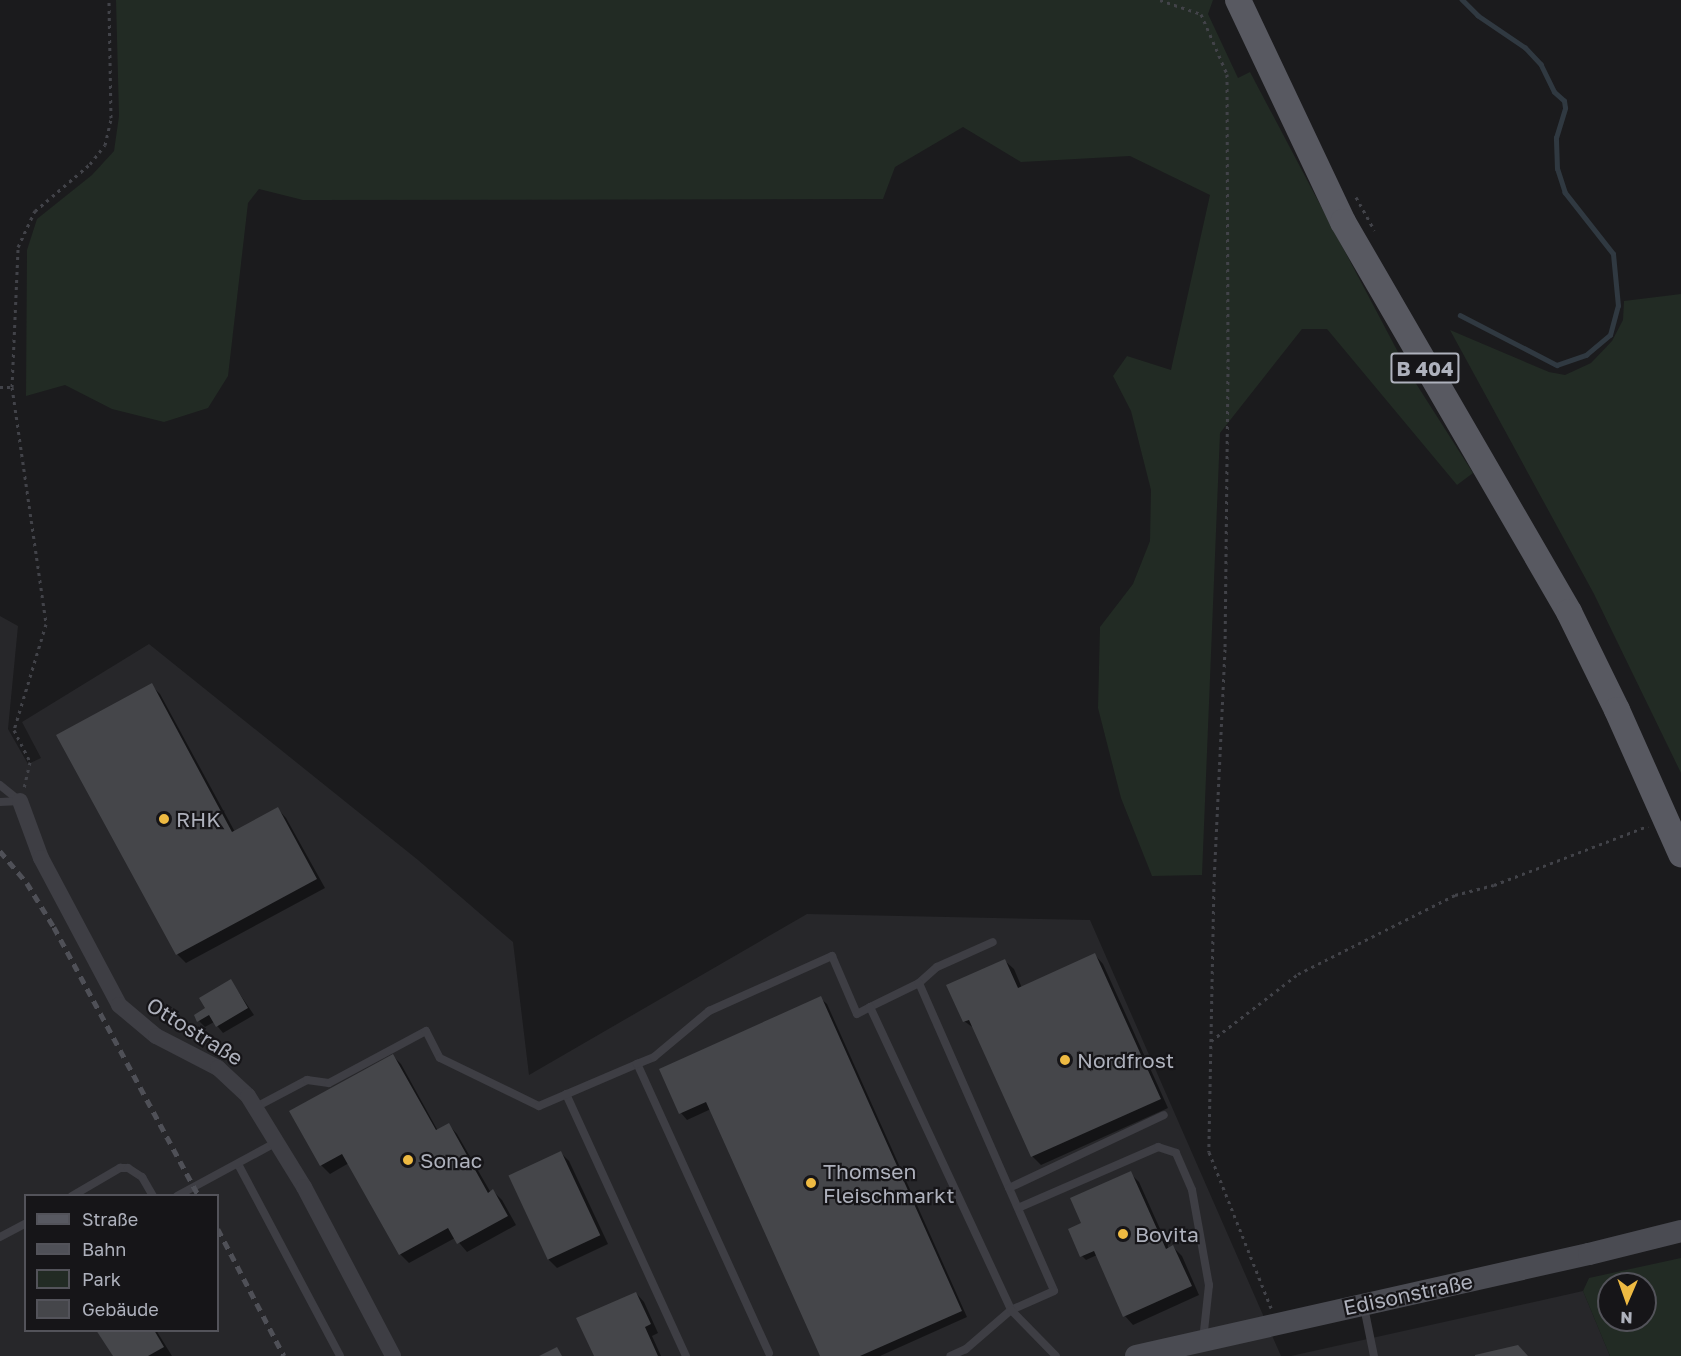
<!DOCTYPE html>
<html>
<head>
<meta charset="utf-8">
<style>
	body { margin:0 }
	#map { position:relative; width:1681px; height:1356px; overflow:hidden; background:#1b1b1d; font-family:"Golos Text",sans-serif }
	div>[style] { position:absolute }
	[style*='--x'] { left:calc(var(--x)*1px); top:calc(var(--y)*1px); width:calc(var(--w)*1px); rotate:calc(var(--a)*1deg) }
	.built>* { inset:0; background:#27272a }
	.green>* { inset:0; background:#222b24 }
	.shadow>* { inset:0; background:#0007 }
	.stream>* { height:4.5px; margin:-2.25px; padding:0 2.25px; transform-origin:2.25px; border-radius:2.25px; background:#303941 }
	.building>* { inset:0; background:#45464a; transform-origin:0 0 }
	.path>* { height:3px; margin-top:-1.5px; transform-origin:0; background:repeating-linear-gradient(90deg,#424349 0 3px,transparent 0 7.5px) }
	.lane>* { height:8px; margin:-4px; padding:0 4px; transform-origin:4px; border-radius:4px; background:#3e3e44 }
	.street>* { height:16px; margin:-8px; padding:0 8px; transform-origin:8px; border-radius:8px; background:#3e3e44 }
	.secondary>* { height:22px; margin:-11px; padding:0 11px; transform-origin:11px; border-radius:11px; background:#4a4b52 }
	.primary>* { height:26px; margin:-13px; padding:0 13px; transform-origin:13px; border-radius:13px; background:#585961 }
	.rail>* { height:4.5px; margin-top:-2.25px; transform-origin:0; background:repeating-linear-gradient(90deg,#4f5057 0 8px,transparent 0 14px) }
	.dots>* { width:16px; height:16px; translate:-50% -50%; box-sizing:border-box; border:3px solid #161518; border-radius:50% }
	span { translate:-50% -50%; white-space:nowrap; text-align:center; line-height:1.15; -webkit-text-stroke:4.5px #161518; paint-order:stroke }
	.shield-label span { padding:2px 4px; background:#161518; border:2px solid; border-radius:4px; -webkit-text-stroke-width:0 }
	.shield-label { font-size:20px; color:#aeb1bc; font-weight:700 }
	.poi-label { font-size:21px; color:#aeb1bc }
	.left { translate:0 -50%; text-align:left }
	.street-label { font-size:21px; color:#aeb1bc }
	.legend { position:absolute; left:24px; top:1194px; width:195px; height:138px; box-sizing:border-box; background:#161518; border:2px solid #53535a; margin:0; padding:8px 10px; list-style:none; font-size:18px; color:#aeb1bc }
	.legend li { display:flex; align-items:center; gap:12px; height:30px }
	.legend b { width:30px; border:2px solid #53535a }
	.north { position:absolute; left:1597px; top:1272px; width:60px; height:60px; box-sizing:border-box; background:#161518; border:2px solid #53535a; border-radius:50%; rotate:182deg; font-size:16px; font-weight:700; line-height:24px; text-align:center; color:#aeb1bc }
	.north::after { content:''; display:block; margin:auto; width:21px; height:27px; background:#eeba42; clip-path:polygon(50% 0,100% 100%,50% 72%,0 100%) }
</style>
</head>
<body>
<div id="map">
	<div class="built">
		<i style="clip-path:polygon(evenodd,0 616px,18px 626px,8px 729px,28px 764px,41px 758px,22px 722px,149px 644px,418px 860px,513px 942px,529px 1075px,807px 914px,1090px 920px,1281px 1356px,0 1356px,0 616px,26px 1196px,218px 1196px,218px 1330px,26px 1330px,26px 1196px)"></i>
		<i style="clip-path:polygon(1583px 1291px,1610px 1356px,1291px 1356px)"></i>
	</div>
	<div class="green">
		<i style="clip-path:polygon(116px 0,1213px 0,1208px 14px,1238px 78px,1250px 72px,1408px 371px,1473px 473px,1457px 485px,1327px 329px,1302px 329px,1220px 433px,1202px 875px,1152px 876px,1121px 798px,1098px 708px,1100px 627px,1133px 584px,1150px 541px,1151px 490px,1131px 411px,1113px 376px,1127px 356px,1171px 370px,1210px 195px,1130px 156px,1021px 162px,963px 127px,895px 167px,883px 199px,303px 200px,259px 189px,248px 203px,228px 376px,208px 408px,164px 422px,112px 409px,65px 385px,26px 396px,27px 250px,37px 219px,92px 175px,114px 151px,119px 116px)"></i>
		<i style="clip-path:polygon(1681px 294px,1681px 773px,1594px 594px,1450px 330px,1549px 372px,1565px 375px,1591px 363px,1612px 341px,1623px 320px,1624px 301px)"></i>
		<i style="clip-path:polygon(evenodd,1681px 1258px,1681px 1356px,1610px 1356px,1583px 1291px,1589px 1278px,1681px 1258px,1609px 1284px,1645px 1284px,1645px 1320px,1609px 1320px,1609px 1284px)"></i>
	</div>
	<div class="shadow">
		<i style="clip-path:polygon(151px 685px,160px 694px,235px 832px,278px 809px,286px 818px,325px 888px,186px 963px,177px 954px)"></i>
		<i style="clip-path:polygon(1095px 955px,1103px 964px,1168px 1108px,1041px 1165px,1032px 1156px,975px 1029px,964px 1021px,1005px 961px,1014px 969px,1022px 988px)"></i>
		<i style="clip-path:polygon(231px 981px,254px 1015px,223px 1033px,214px 1022px,205px 1027px,199px 1021px)"></i>
		<i style="clip-path:polygon(820px 998px,827px 1004px,967px 1317px,880px 1356px,822px 1356px,711px 1109px,687px 1120px,681px 1113px,661px 1069px)"></i>
		<i style="clip-path:polygon(392px 1055px,401px 1064px,438px 1131px,449px 1125px,457px 1134px,491px 1193px,493px 1191px,502px 1200px,516px 1225px,467px 1252px,455px 1238px,409px 1263px,400px 1254px,349px 1163px,330px 1174px,321px 1165px,291px 1112px)"></i>
		<i style="clip-path:polygon(560px 1152px,569px 1161px,608px 1244px,557px 1268px,548px 1259px)"></i>
		<i style="clip-path:polygon(1130px 1173px,1139px 1182px,1169px 1249px,1173px 1247px,1182px 1256px,1199px 1295px,1133px 1325px,1125px 1316px,1097px 1255px,1086px 1260px,1082px 1256px,1081px 1225px)"></i>
		<i style="clip-path:polygon(636px 1293px,644px 1302px,658px 1333px,652px 1336px,661px 1356px,595px 1356px)"></i>
		<i style="clip-path:polygon(98px 1330px,156px 1330px,172px 1356px,114px 1356px)"></i>
	</div>
	<div class="stream">
		<i style="--x:1460;--y:315;--w:109;--a:27.3"></i>
		<i style="--x:1557;--y:365;--w:31;--a:-19"></i>
		<i style="--x:1586;--y:355;--w:31;--a:-40"></i>
		<i style="--x:1610;--y:335;--w:30;--a:-75"></i>
		<i style="--x:1618;--y:306;--w:52;--a:-95.5"></i>
		<i style="--x:1613;--y:254;--w:78;--a:-128.2"></i>
		<i style="--x:1565;--y:193;--w:25;--a:-108"></i>
		<i style="--x:1557;--y:169;--w:31;--a:-92"></i>
		<i style="--x:1556;--y:138;--w:31;--a:-73"></i>
		<i style="--x:1565;--y:108;--w:7;--a:-98"></i>
		<i style="--x:1564;--y:101;--w:13;--a:-138"></i>
		<i style="--x:1554;--y:92;--w:30;--a:-116"></i>
		<i style="--x:1541;--y:65;--w:23;--a:-133"></i>
		<i style="--x:1525;--y:48;--w:57;--a:-145.8"></i>
		<i style="--x:1478;--y:16;--w:23;--a:-135"></i>
	</div>
	<div class="building">
		<i style="clip-path:polygon(152px 683px,232px 832px,278px 807px,317px 879px,176px 955px,56px 735px)"></i>
		<i style="clip-path:polygon(1095px 953px,1161px 1099px,1031px 1157px,969px 1020px,963px 1022px,946px 985px,1005px 959px,1018px 988px)"></i>
		<i style="clip-path:polygon(231px 979px,248px 1008px,216px 1027px,209px 1015px,197px 1022px,194px 1015px,205px 1008px,199px 998px)"></i>
		<i style="clip-path:polygon(821px 996px,962px 1311px,860px 1356px,820px 1356px,706px 1102px,679px 1114px,659px 1069px)"></i>
		<i style="clip-path:polygon(393px 1054px,436px 1130px,449px 1123px,488px 1193px,493px 1189px,508px 1216px,457px 1244px,448px 1228px,399px 1255px,342px 1154px,320px 1166px,289px 1111px)"></i>
		<i style="left:561px;top:1151px;width:93px;height:58px;rotate:65deg"></i>
		<i style="clip-path:polygon(1131px 1171px,1166px 1249px,1173px 1245px,1192px 1286px,1123px 1317px,1094px 1251px,1080px 1257px,1068px 1229px,1081px 1223px,1070px 1198px)"></i>
		<i style="clip-path:polygon(636px 1292px,651px 1324px,645px 1327px,658px 1356px,594px 1356px,576px 1318px)"></i>
		<i style="clip-path:polygon(96px 1330px,154px 1330px,164px 1347px,148px 1356px,113px 1356px)"></i>
		<i style="clip-path:polygon(1518px 1345px,1528px 1356px,1475px 1356px,1475px 1355px)"></i>
		<i style="clip-path:polygon(557px 1347px,562px 1356px,539px 1356px)"></i>
	</div>
	<div class="path">
		<i style="--x:1160;--y:0;--w:43;--a:18.9"></i>
		<i style="--x:1201;--y:14;--w:65;--a:66.6"></i>
		<i style="--x:1227;--y:74;--w:292;--a:89.8"></i>
		<i style="--x:1228;--y:366;--w:283;--a:90.6"></i>
		<i style="--x:1225;--y:649;--w:232;--a:92.7"></i>
		<i style="--x:1214;--y:881;--w:271;--a:91.1"></i>
		<i style="--x:1209;--y:1152;--w:168;--a:68.3"></i>
		<i style="--x:1356;--y:197;--w:38;--a:61"></i>
		<i style="--x:0;--y:387;--w:12;--a:0"></i>
		<i style="--x:12;--y:387;--w:140;--a:-87.5"></i>
		<i style="--x:18;--y:247;--w:40;--a:-65"></i>
		<i style="--x:35;--y:211;--w:72;--a:-40.5"></i>
		<i style="--x:90;--y:164;--w:24;--a:-52"></i>
		<i style="--x:105;--y:145;--w:28;--a:-77"></i>
		<i style="--x:111;--y:118;--w:118;--a:-91"></i>
		<i style="--x:12;--y:387;--w:239;--a:81.8"></i>
		<i style="--x:46;--y:624;--w:111;--a:106.8"></i>
		<i style="--x:14;--y:730;--w:36;--a:63"></i>
		<i style="--x:30;--y:762;--w:27;--a:103"></i>
		<i style="--x:1211;--y:1041;--w:110;--a:-37.6"></i>
		<i style="--x:1298;--y:974;--w:176;--a:-26.7"></i>
		<i style="--x:1455;--y:895;--w:40;--a:-14.4"></i>
		<i style="--x:1494;--y:885;--w:165;--a:-21"></i>
	</div>
	<div class="lane">
		<i style="--x:0;--y:785;--w:26;--a:39"></i>
		<i style="--x:0;--y:802;--w:20;--a:-3"></i>
		<i style="--x:919;--y:983;--w:24;--a:-42"></i>
		<i style="--x:937;--y:967;--w:61;--a:-24.1"></i>
		<i style="--x:870;--y:1007;--w:55;--a:-26.1"></i>
		<i style="--x:919;--y:983;--w:336;--a:66.3"></i>
		<i style="--x:1054;--y:1291;--w:47;--a:156.2"></i>
		<i style="--x:1011;--y:1310;--w:60;--a:139.1"></i>
		<i style="--x:966;--y:1349;--w:17;--a:156"></i>
		<i style="--x:566;--y:1094;--w:288;--a:65.4"></i>
		<i style="--x:256;--y:1107;--w:58;--a:-27.9"></i>
		<i style="--x:307;--y:1080;--w:22;--a:8"></i>
		<i style="--x:329;--y:1083;--w:110;--a:-28.2"></i>
		<i style="--x:426;--y:1031;--w:30;--a:63"></i>
		<i style="--x:440;--y:1058;--w:110;--a:25.9"></i>
		<i style="--x:539;--y:1106;--w:107;--a:-23.2"></i>
		<i style="--x:238;--y:1164;--w:217;--a:62"></i>
		<i style="--x:1009;--y:1188;--w:171;--a:-25.2"></i>
		<i style="--x:72;--y:1196;--w:56;--a:-30.3"></i>
		<i style="--x:120;--y:1168;--w:8;--a:0"></i>
		<i style="--x:128;--y:1168;--w:17;--a:33"></i>
		<i style="--x:142;--y:1177;--w:22;--a:60"></i>
		<i style="--x:177;--y:1196;--w:114;--a:-28.4"></i>
		<i style="--x:1018;--y:1208;--w:153;--a:-23.5"></i>
		<i style="--x:1158;--y:1147;--w:19;--a:18"></i>
		<i style="--x:1176;--y:1153;--w:40;--a:66.6"></i>
		<i style="--x:1192;--y:1190;--w:97;--a:79.9"></i>
		<i style="--x:1209;--y:1285;--w:55;--a:96.2"></i>
		<i style="--x:0;--y:1237;--w:30;--a:-28"></i>
		<i style="--x:1364;--y:1307;--w:50;--a:78.5"></i>
		<i style="--x:769;--y:1353;--w:318;--a:-114.5"></i>
		<i style="--x:637;--y:1064;--w:18;--a:-22"></i>
		<i style="--x:654;--y:1057;--w:72;--a:-39.9"></i>
		<i style="--x:709;--y:1011;--w:135;--a:-24.1"></i>
		<i style="--x:832;--y:956;--w:63;--a:66.7"></i>
		<i style="--x:857;--y:1014;--w:15;--a:-28"></i>
		<i style="--x:870;--y:1007;--w:334;--a:65"></i>
		<i style="--x:1011;--y:1310;--w:64;--a:45.6"></i>
	</div>
	<div class="street">
		<i style="--x:20;--y:801;--w:61;--a:69.8"></i>
		<i style="--x:41;--y:858;--w:166;--a:62"></i>
		<i style="--x:119;--y:1005;--w:48;--a:40"></i>
		<i style="--x:156;--y:1036;--w:70;--a:27.3"></i>
		<i style="--x:218;--y:1068;--w:41;--a:43"></i>
		<i style="--x:248;--y:1096;--w:107;--a:58.4"></i>
		<i style="--x:304;--y:1187;--w:191;--a:62.2"></i>
	</div>
	<div class="secondary">
		<i style="--x:1136;--y:1356;--w:464;--a:-12.7"></i>
		<i style="--x:1589;--y:1254;--w:95;--a:-14"></i>
	</div>
	<div class="primary">
		<i style="--x:1238;--y:0;--w:246;--a:64.7"></i>
		<i style="--x:1343;--y:222;--w:451;--a:59.9"></i>
		<i style="--x:1569;--y:612;--w:109;--a:63.9"></i>
		<i style="--x:1617;--y:710;--w:158;--a:66"></i>
	</div>
	<div class="rail">
		<i style="--x:0;--y:851;--w:42;--a:49.8"></i>
		<i style="--x:27;--y:883;--w:52;--a:58.5"></i>
		<i style="--x:54;--y:927;--w:306;--a:61.7"></i>
		<i style="--x:218;--y:1229;--w:143;--a:62.5"></i>
	</div>
	<div class="dots">
		<i style="left:164px;top:819px;background:#eeba42"></i>
		<i style="left:1065px;top:1060px;background:#eeba42"></i>
		<i style="left:408px;top:1160px;background:#eeba42"></i>
		<i style="left:811px;top:1183px;background:#eeba42"></i>
		<i style="left:1123px;top:1234px;background:#eeba42"></i>
	</div>
	<div class="shield-label">
		<span style="left:1425px;top:368px">B 404</span>
	</div>
	<div class="poi-label">
		<span class="left" style="left:176px;top:819px">RHK</span>
		<span class="left" style="left:1077px;top:1060px">Nordfrost</span>
		<span class="left" style="left:420px;top:1160px">Sonac</span>
		<span class="left" style="left:823px;top:1183px">Thomsen<br>Fleischmarkt</span>
		<span class="left" style="left:1135px;top:1234px">Bovita</span>
	</div>
	<div class="street-label">
		<span style="left:195px;top:1031px;rotate:32deg">Ottostraße</span>
		<span style="left:1408px;top:1294px;rotate:-12deg">Edisonstraße</span>
	</div>
	<ul class="legend">
	<li><b style="height:8px;background:#585961"></b>Straße</li>
	<li><b style="height:8px;background:#4f5057"></b>Bahn</li>
	<li><b style="height:16px;background:#222b24"></b>Park</li>
	<li><b style="height:16px;background:#45464a"></b>Gebäude</li>
	</ul>
	<div class="north">N</div>
</div>
</body>
</html>
